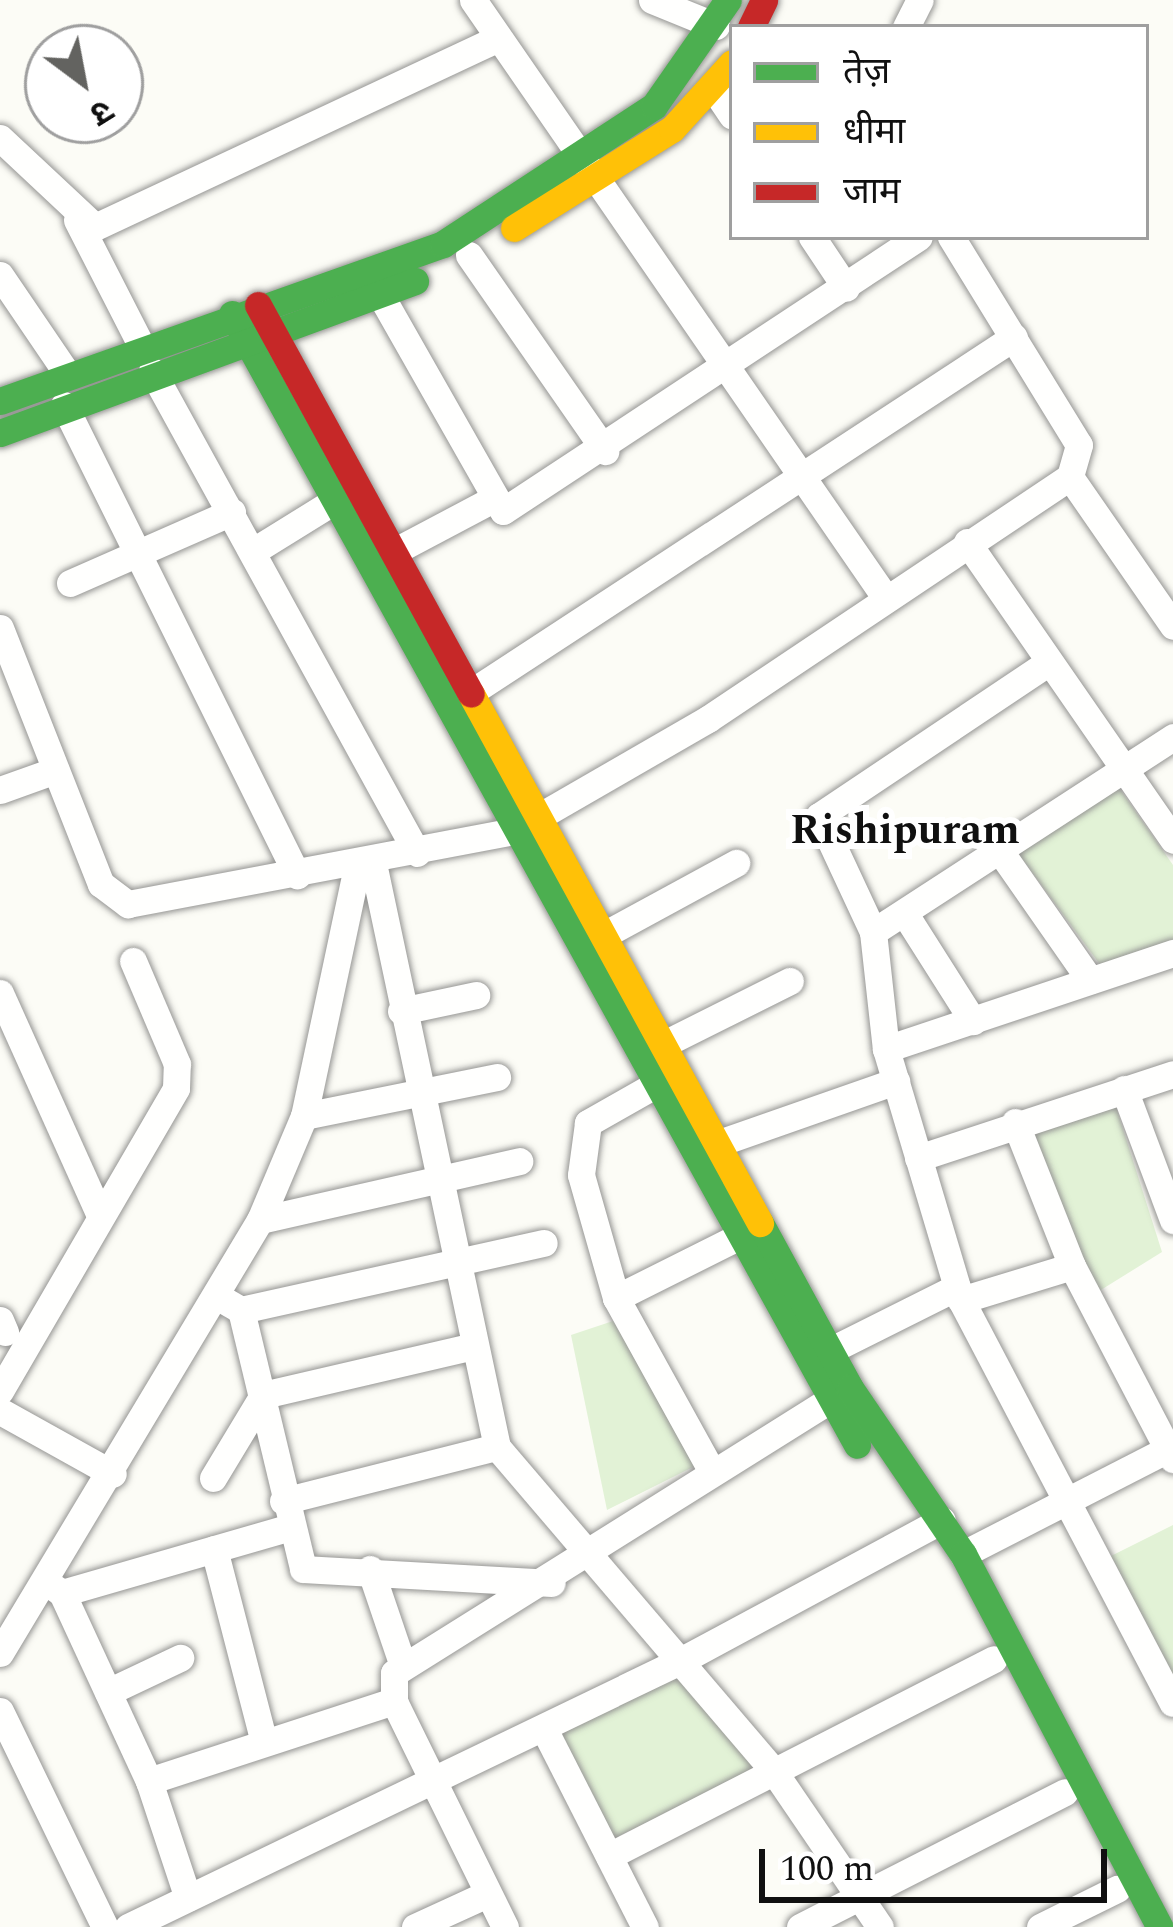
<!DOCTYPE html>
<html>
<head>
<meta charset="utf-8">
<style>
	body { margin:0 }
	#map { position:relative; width:1173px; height:1927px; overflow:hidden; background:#fcfcf6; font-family:Spectral,"Noto Sans Devanagari",serif }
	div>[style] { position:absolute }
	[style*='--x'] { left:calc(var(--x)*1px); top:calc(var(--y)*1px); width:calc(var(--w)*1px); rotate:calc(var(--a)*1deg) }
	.green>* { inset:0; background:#e2f2d6 }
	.roads { filter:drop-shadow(0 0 3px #969694) drop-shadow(0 0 3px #969694) }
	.street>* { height:27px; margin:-13.5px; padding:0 13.5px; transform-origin:13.5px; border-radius:13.5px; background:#fffffe }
	.fast>* { height:27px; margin:-13.5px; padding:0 13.5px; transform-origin:13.5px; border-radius:13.5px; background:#4caf50 }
	.slow>* { height:27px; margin:-13.5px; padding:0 13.5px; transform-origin:13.5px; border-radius:13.5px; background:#ffc107 }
	.jam>* { height:27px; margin:-13.5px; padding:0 13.5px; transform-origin:13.5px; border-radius:13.5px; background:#c62828 }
	span { translate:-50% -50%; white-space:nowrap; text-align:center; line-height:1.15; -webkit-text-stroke:12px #fff; paint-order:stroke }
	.neighbourhood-label { font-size:42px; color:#101010; font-weight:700 }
	.legend { position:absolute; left:729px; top:24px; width:420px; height:216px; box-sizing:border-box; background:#fff; border:3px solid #9f9f9f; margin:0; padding:15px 21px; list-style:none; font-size:36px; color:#101010 }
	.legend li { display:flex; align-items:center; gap:24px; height:60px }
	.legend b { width:60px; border:3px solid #9f9f9f }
	.north { position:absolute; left:24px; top:24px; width:120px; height:120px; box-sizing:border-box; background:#fff; border:3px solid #9f9f9f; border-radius:50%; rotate:148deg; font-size:33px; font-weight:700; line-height:48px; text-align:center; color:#101010 }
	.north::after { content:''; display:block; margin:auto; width:42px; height:54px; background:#636360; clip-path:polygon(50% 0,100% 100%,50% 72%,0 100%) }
	.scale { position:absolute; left:759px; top:1849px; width:348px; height:54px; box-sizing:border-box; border:6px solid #101010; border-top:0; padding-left:15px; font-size:36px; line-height:42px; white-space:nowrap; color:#101010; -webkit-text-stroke:9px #fff; paint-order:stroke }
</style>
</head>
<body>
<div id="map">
	<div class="green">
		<i style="clip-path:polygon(1117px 785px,1173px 865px,1173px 943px,1101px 966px,1018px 853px)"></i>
		<i style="clip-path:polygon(1116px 1107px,1162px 1252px,1096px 1293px,1030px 1133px)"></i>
		<i style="clip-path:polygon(613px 1321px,697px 1465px,607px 1510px,571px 1335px)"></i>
		<i style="clip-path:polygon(1173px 1525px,1173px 1674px,1111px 1556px)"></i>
		<i style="clip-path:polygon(682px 1673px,757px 1769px,615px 1838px,561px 1734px)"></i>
	</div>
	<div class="roads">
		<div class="street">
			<i style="--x:473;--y:0;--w:722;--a:55.39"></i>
			<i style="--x:652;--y:0;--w:69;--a:22.1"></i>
			<i style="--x:906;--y:27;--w:30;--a:-63"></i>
			<i style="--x:714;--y:89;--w:32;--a:56"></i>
			<i style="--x:0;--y:138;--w:130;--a:43.1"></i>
			<i style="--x:95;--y:227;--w:444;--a:-25.1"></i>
			<i style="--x:77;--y:220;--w:138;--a:62.9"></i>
			<i style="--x:812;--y:237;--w:61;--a:56.3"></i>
			<i style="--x:951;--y:237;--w:244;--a:58.4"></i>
			<i style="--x:1079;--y:445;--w:33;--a:106"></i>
			<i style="--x:1070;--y:477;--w:181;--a:55.3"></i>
			<i style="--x:469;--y:255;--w:239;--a:55.2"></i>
			<i style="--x:0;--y:275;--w:117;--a:55.8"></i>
			<i style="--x:381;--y:296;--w:247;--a:60.4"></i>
			<i style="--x:503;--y:511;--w:498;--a:-33.4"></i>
			<i style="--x:152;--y:371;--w:550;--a:61.2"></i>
			<i style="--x:64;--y:405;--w:525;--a:63.63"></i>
			<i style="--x:967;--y:542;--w:362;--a:55.3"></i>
			<i style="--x:255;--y:550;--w:93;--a:-31.8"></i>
			<i style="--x:393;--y:552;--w:113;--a:-27.9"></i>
			<i style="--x:70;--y:583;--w:177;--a:-23.7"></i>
			<i style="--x:0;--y:628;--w:275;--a:68.5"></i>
			<i style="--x:101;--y:884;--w:34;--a:37"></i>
			<i style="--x:128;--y:904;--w:393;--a:-10.7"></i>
			<i style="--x:514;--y:831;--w:224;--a:-30"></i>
			<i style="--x:708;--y:719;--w:435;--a:-33.8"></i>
			<i style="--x:1049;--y:662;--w:277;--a:146.2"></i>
			<i style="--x:819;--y:816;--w:128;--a:65"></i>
			<i style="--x:873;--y:932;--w:118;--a:83.7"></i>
			<i style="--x:886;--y:1049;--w:262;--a:73.4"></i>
			<i style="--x:961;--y:1300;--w:455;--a:62.3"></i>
			<i style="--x:470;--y:693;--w:650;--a:-33.2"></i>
			<i style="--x:0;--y:790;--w:59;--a:-19.7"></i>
			<i style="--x:1002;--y:854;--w:154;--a:55.1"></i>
			<i style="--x:373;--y:863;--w:597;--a:78.01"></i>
			<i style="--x:497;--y:1447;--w:428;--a:49.5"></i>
			<i style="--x:775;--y:1773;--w:186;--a:55.7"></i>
			<i style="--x:905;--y:914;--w:127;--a:57.6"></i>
			<i style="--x:873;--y:932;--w:358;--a:-33"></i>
			<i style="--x:602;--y:936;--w:153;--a:-28.6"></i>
			<i style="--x:0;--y:993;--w:244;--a:65.8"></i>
			<i style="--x:401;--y:1011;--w:77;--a:-12"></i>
			<i style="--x:662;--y:1045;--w:143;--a:-26.6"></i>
			<i style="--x:886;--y:1049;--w:303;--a:-18.5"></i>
			<i style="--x:653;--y:1086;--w:75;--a:150.4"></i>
			<i style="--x:588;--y:1123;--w:52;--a:97.7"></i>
			<i style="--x:581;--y:1175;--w:128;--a:74.1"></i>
			<i style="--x:616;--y:1298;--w:196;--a:61.1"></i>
			<i style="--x:1124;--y:1089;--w:140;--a:69.5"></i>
			<i style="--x:304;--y:1116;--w:197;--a:-11.4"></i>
			<i style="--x:1015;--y:1122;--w:155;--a:68.4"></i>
			<i style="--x:1072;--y:1266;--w:218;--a:62.4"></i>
			<i style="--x:716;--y:1144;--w:191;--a:-19.3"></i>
			<i style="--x:918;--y:1158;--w:268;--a:-18.2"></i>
			<i style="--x:260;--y:1220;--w:266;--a:-12.8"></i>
			<i style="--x:616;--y:1298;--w:134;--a:-26.6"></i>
			<i style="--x:961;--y:1300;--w:116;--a:-17"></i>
			<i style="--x:227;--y:1302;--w:16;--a:30"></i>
			<i style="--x:241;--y:1310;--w:310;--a:-12.5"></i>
			<i style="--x:241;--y:1310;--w:266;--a:76.5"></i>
			<i style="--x:303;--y:1569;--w:249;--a:3.2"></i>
			<i style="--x:0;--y:1320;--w:13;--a:67"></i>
			<i style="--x:829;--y:1351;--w:143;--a:-26.6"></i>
			<i style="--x:0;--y:1391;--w:350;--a:-59.8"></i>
			<i style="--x:176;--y:1088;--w:24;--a:-88"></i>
			<i style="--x:177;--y:1064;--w:112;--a:-113.1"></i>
			<i style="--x:0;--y:1411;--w:129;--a:29.1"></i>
			<i style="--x:213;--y:1478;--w:97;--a:-58.9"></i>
			<i style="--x:263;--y:1395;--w:217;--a:-13.1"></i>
			<i style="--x:283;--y:1501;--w:221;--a:-14.2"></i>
			<i style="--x:214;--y:1549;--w:195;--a:75.5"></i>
			<i style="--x:963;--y:1554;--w:230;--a:-27.1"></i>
			<i style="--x:370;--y:1569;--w:102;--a:71.2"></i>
			<i style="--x:49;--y:1584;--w:16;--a:35"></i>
			<i style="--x:62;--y:1593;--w:238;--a:-16.1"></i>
			<i style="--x:62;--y:1593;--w:207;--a:65.2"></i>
			<i style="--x:149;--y:1781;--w:258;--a:-18.1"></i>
			<i style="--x:0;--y:1653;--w:505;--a:-59.02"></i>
			<i style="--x:260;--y:1220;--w:113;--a:-67.1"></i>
			<i style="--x:304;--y:1116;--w:256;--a:-78"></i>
			<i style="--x:108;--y:1692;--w:80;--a:-25.3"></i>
			<i style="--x:0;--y:1711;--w:240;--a:64.1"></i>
			<i style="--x:544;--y:1729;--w:222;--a:63"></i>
			<i style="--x:149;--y:1781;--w:123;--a:71.6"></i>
			<i style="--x:609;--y:1856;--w:432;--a:-27.1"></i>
			<i style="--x:128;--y:1927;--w:615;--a:-25.73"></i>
			<i style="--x:682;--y:1660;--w:295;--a:-28.3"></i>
			<i style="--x:415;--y:1927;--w:79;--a:-24.6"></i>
			<i style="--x:505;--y:1927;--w:252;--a:-116.2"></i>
			<i style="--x:394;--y:1701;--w:28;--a:-90"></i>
			<i style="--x:394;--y:1673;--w:531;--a:-32.07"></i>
			<i style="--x:800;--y:1927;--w:297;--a:-27"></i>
			<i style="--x:1040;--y:1927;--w:86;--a:-26.3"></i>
		</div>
		<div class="fast">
			<i style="--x:232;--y:314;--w:1292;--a:61.07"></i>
			<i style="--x:0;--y:401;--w:470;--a:-19.5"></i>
			<i style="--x:443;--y:244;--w:252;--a:-33.2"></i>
			<i style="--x:654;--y:106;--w:129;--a:-55.1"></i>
			<i style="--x:0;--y:433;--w:442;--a:-20.1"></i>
			<i style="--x:760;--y:1223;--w:188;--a:61.4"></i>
			<i style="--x:850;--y:1388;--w:201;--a:55.8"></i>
			<i style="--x:963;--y:1554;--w:422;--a:62.2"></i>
		</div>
		<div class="slow">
			<i style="--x:514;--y:228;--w:186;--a:-32.1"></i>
			<i style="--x:672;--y:129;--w:89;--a:-47.7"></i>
			<i style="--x:471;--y:694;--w:603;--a:61.35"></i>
		</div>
		<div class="jam">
			<i style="--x:751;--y:27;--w:30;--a:-64"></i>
			<i style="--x:258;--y:305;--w:443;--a:61.3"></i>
		</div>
	</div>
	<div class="neighbourhood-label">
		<span style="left:905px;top:831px">Rishipuram</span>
	</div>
	<ul class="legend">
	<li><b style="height:15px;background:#4caf50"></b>तेज़</li>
	<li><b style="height:15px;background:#ffc107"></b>धीमा</li>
	<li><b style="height:15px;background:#c62828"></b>जाम</li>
	</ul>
	<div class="north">उ</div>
	<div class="scale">100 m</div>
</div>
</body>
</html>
